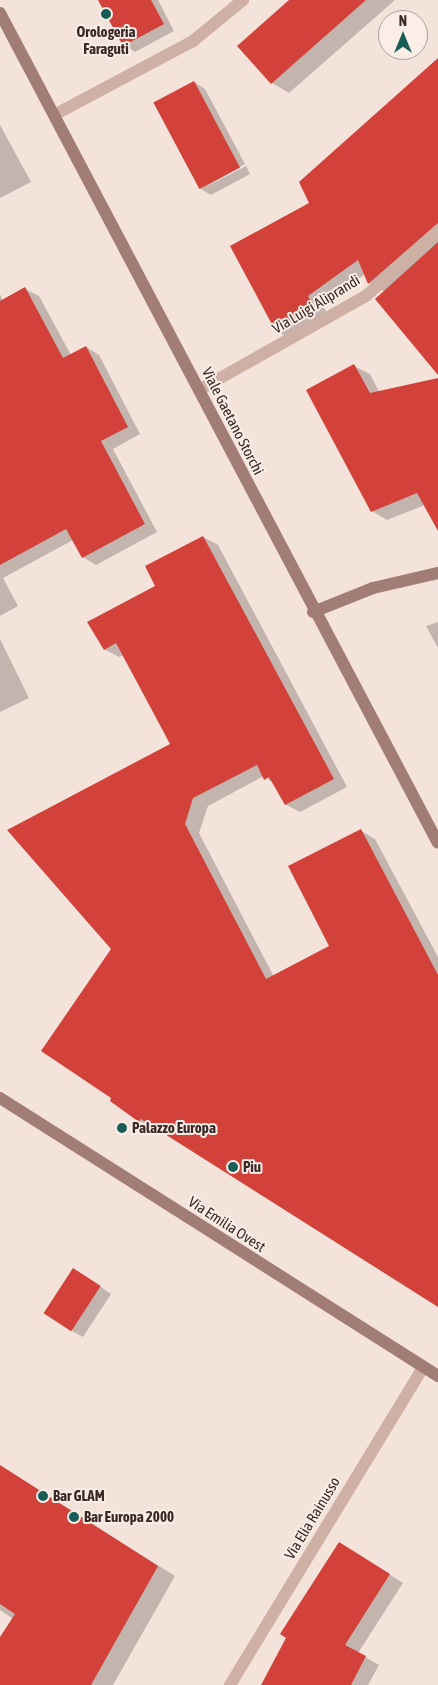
<!DOCTYPE html>
<html>
<head>
<meta charset="utf-8">
<style>
	body { margin:0 }
	#map { position:relative; width:438px; height:1685px; overflow:hidden; background:#f4e3da; font-family:"Asap Condensed",sans-serif }
	div>[style] { position:absolute }
	[style*='--x'] { left:calc(var(--x)*1px); top:calc(var(--y)*1px); width:calc(var(--w)*1px); rotate:calc(var(--a)*1deg) }
	.shadow>* { inset:0; background:#0003 }
	.building>* { inset:0; background:#d2423a; transform-origin:0 0 }
	.street>* { height:12px; margin:-6px; padding:0 6px; transform-origin:6px; border-radius:6px; background:#ceb0a5 }
	.secondary>* { height:12px; margin:-6px; padding:0 6px; transform-origin:6px; border-radius:6px; background:#a27d76 }
	.dots>* { width:14px; height:14px; translate:-50% -50%; box-sizing:border-box; border:2px solid #fbeee7; border-radius:50% }
	span { translate:-50% -50%; white-space:nowrap; text-align:center; line-height:1.15; -webkit-text-stroke:4px #fbeee7; paint-order:stroke }
	.poi-label { font-size:15px; color:#392927; font-weight:700 }
	.left { translate:0 -50%; text-align:left }
	.street-label { font-size:15px; color:#392927 }
	.north { position:absolute; left:378px; top:10px; width:50px; height:50px; box-sizing:border-box; background:#fbeee7; border:1px solid #ad9f9a; border-radius:50%; rotate:0deg; font-size:14px; font-weight:700; line-height:20px; text-align:center; color:#392927 }
	.north::after { content:''; display:block; margin:auto; width:18px; height:22px; background:#185e56; clip-path:polygon(50% 0,100% 100%,50% 72%,0 100%) }
</style>
</head>
<body>
<div id="map">
	<div class="shadow">
		<i style="clip-path:polygon(100px 0,158px 0,174px 31px,135px 52px,124px 45px)"></i>
		<i style="clip-path:polygon(291px 0,395px 0,289px 93px,272px 83px)"></i>
		<i style="clip-path:polygon(438px 60px,438px 373px,385px 292px,369px 283px,365px 274px,323px 305px,330px 320px,292px 340px,277px 331px,311px 204px)"></i>
		<i style="clip-path:polygon(194px 82px,205px 89px,245px 164px,204px 188px,246px 166px,250px 174px,211px 195px,199px 188px)"></i>
		<i style="clip-path:polygon(0 125px,31px 182px,0 198px)"></i>
		<i style="clip-path:polygon(25px 289px,39px 296px,71px 355px,86px 347px,99px 355px,140px 434px,113px 449px,157px 532px,96px 565px,83px 557px,73px 540px,3px 578px,18px 606px,0 616px,0 294px,3px 301px)"></i>
		<i style="clip-path:polygon(354px 366px,370px 374px,379px 392px,438px 379px,438px 519px,425px 505px,387px 520px,372px 511px)"></i>
		<i style="clip-path:polygon(203px 537px,218px 545px,347px 787px,300px 812px,285px 804px,274px 784px,264px 776px,208px 806px,199px 833px,274px 977px,331px 947px,361px 831px,375px 839px,438px 957px,438px 1305px,156px 1127px,154px 1129px,140px 1121px,112px 949px,172px 745px,124px 655px,119px 657px,104px 649px)"></i>
		<i style="clip-path:polygon(438px 622px,438px 648px,426px 626px)"></i>
		<i style="clip-path:polygon(0 639px,29px 698px,0 712px)"></i>
		<i style="clip-path:polygon(85px 1276px,111px 1294px,83px 1337px,72px 1331px)"></i>
		<i style="clip-path:polygon(0 1466px,175px 1576px,113px 1685px,0 1685px,0 1640px,13px 1619px,0 1610px)"></i>
		<i style="clip-path:polygon(353px 1551px,403px 1583px,358px 1653px,379px 1665px,368px 1685px,262px 1685px)"></i>
	</div>
	<div class="building">
		<i style="clip-path:polygon(98px 0,151px 0,164px 24px,123px 46px)"></i>
		<i style="clip-path:polygon(289px 0,366px 0,271px 84px,237px 46px)"></i>
		<i style="clip-path:polygon(438px 58px,438px 223px,368px 284px,358px 260px,308px 296px,316px 311px,276px 332px,230px 246px,309px 203px,299px 182px)"></i>
		<i style="left:194px;top:81px;width:98px;height:46px;rotate:62deg"></i>
		<i style="clip-path:polygon(438px 242px,438px 375px,375px 299px)"></i>
		<i style="clip-path:polygon(25px 287px,63px 358px,86px 346px,128px 427px,101px 441px,145px 524px,82px 558px,66px 529px,0 565px,0 301px)"></i>
		<i style="clip-path:polygon(354px 364px,370px 393px,438px 378px,438px 531px,417px 493px,371px 512px,306px 390px)"></i>
		<i style="clip-path:polygon(203px 536px,334px 779px,285px 805px,269px 777px,264px 780px,257px 765px,193px 798px,185px 824px,266px 979px,329px 946px,288px 866px,361px 829px,438px 975px,438px 1307px,141px 1119px,139px 1122px,110px 1101px,111px 1098px,41px 1051px,111px 949px,7px 830px,170px 744px,116px 643px,104px 650px,87px 622px,155px 586px,145px 566px)"></i>
		<i style="left:73px;top:1268px;width:33px;height:54px;rotate:33deg"></i>
		<i style="clip-path:polygon(0 1465px,158px 1566px,91px 1685px,0 1685px,0 1637px,15px 1614px,0 1604px)"></i>
		<i style="clip-path:polygon(339px 1542px,390px 1574px,345px 1645px,366px 1656px,351px 1685px,261px 1685px,286px 1638px,280px 1634px)"></i>
	</div>
	<div class="street">
		<i style="--x:54;--y:115;--w:157;--a:-28"></i>
		<i style="--x:193;--y:41;--w:65;--a:-39.4"></i>
		<i style="--x:199;--y:390;--w:192;--a:-29.4"></i>
		<i style="--x:366;--y:296;--w:97;--a:-42.1"></i>
		<i style="--x:230;--y:1685;--w:371;--a:-58.7"></i>
	</div>
	<div class="secondary">
		<i style="--x:0;--y:13;--w:938;--a:62.18"></i>
		<i style="--x:313;--y:612;--w:65;--a:-21.8"></i>
		<i style="--x:373;--y:588;--w:67;--a:-13"></i>
		<i style="--x:0;--y:1098;--w:519;--a:32.4"></i>
	</div>
	<div class="dots">
		<i style="left:106px;top:14px;background:#185e56"></i>
		<i style="left:122px;top:1128px;background:#185e56"></i>
		<i style="left:233px;top:1167px;background:#185e56"></i>
		<i style="left:43px;top:1496px;background:#185e56"></i>
		<i style="left:74px;top:1517px;background:#185e56"></i>
	</div>
	<div class="poi-label">
		<span style="left:106px;top:40px">Orologeria<br>Faraguti</span>
		<span class="left" style="left:132px;top:1128px">Palazzo Europa</span>
		<span class="left" style="left:243px;top:1167px">Piu</span>
		<span class="left" style="left:53px;top:1496px">Bar GLAM</span>
		<span class="left" style="left:84px;top:1517px">Bar Europa 2000</span>
	</div>
	<div class="street-label">
		<span style="left:316px;top:304px;rotate:-31deg">Via Luigi Aliprandi</span>
		<span style="left:233px;top:421px;rotate:63deg">Viale Gaetano Storchi</span>
		<span style="left:227px;top:1224px;rotate:33deg">Via Emilia Ovest</span>
		<span style="left:312px;top:1518px;rotate:-59deg">Via Elia Rainusso</span>
	</div>
	<div class="north">N</div>
</div>
</body>
</html>
